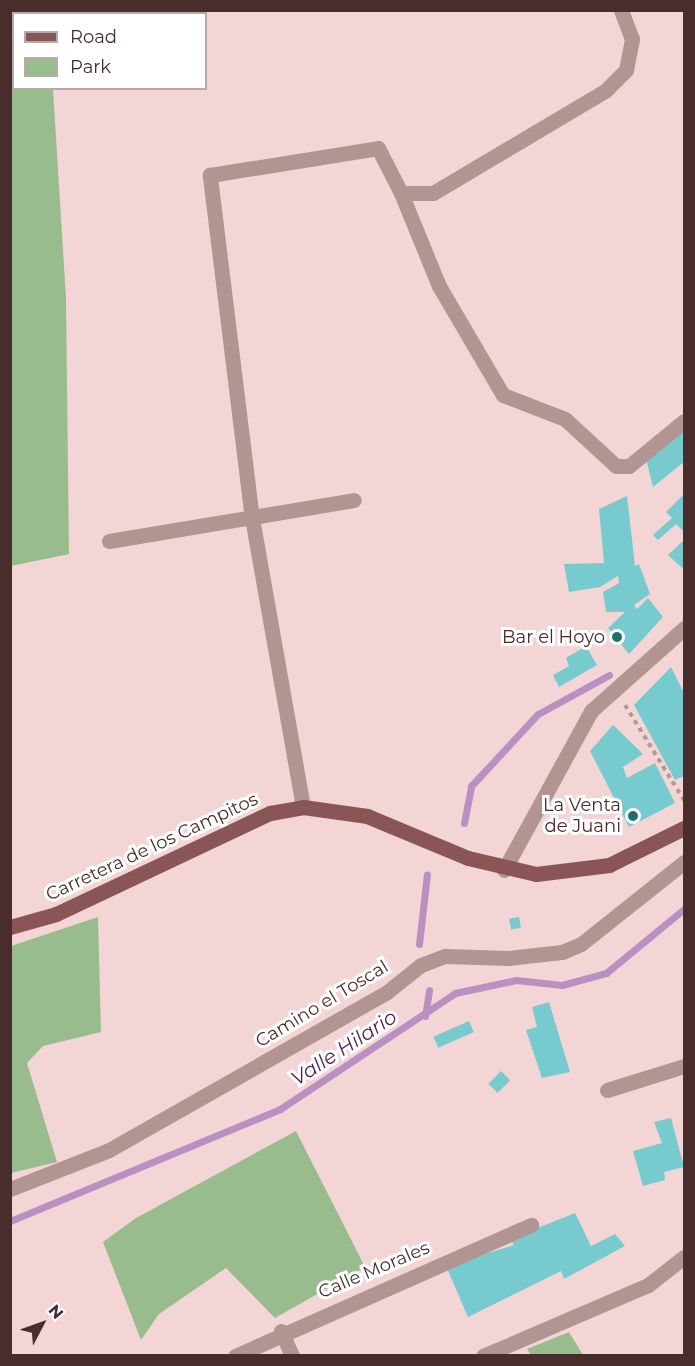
<!DOCTYPE html>
<html>
<head>
<meta charset="utf-8">
<style>
	body { margin:0 }
	#map { position:relative; width:695px; height:1366px; overflow:hidden; background:#f4d5d5; font-family:Montserrat,sans-serif }
	div>[style] { position:absolute }
	[style*='--x'] { left:calc(var(--x)*1px); top:calc(var(--y)*1px); width:calc(var(--w)*1px); rotate:calc(var(--a)*1deg) }
	.green>* { inset:0; background:#99bc8f }
	.stream>* { height:7px; margin:-3.5px; padding:0 3.5px; transform-origin:3.5px; border-radius:3.5px; background:#b891c2 }
	.building>* { inset:0; background:#77cbcf; transform-origin:0 0 }
	.path>* { height:4px; margin-top:-2px; transform-origin:0; background:repeating-linear-gradient(90deg,#b69797 0 4.5px,transparent 0 9px) }
	.minor>* { height:15px; margin:-7.5px; padding:0 7.5px; transform-origin:7.5px; border-radius:7.5px; background:#b29493 }
	.major>* { height:15px; margin:-7.5px; padding:0 7.5px; transform-origin:7.5px; border-radius:7.5px; background:#895556 }
	.dots>* { width:16px; height:16px; translate:-50% -50%; box-sizing:border-box; border:3px solid #fff; border-radius:50% }
	span { translate:-50% -50%; white-space:nowrap; text-align:center; line-height:1.15; -webkit-text-stroke:6px #fff; paint-order:stroke }
	.poi-label { font-size:18px; color:#492c2c }
	.right { translate:-100% -50%; text-align:right }
	.street-label { font-size:18px; color:#492c2c }
	.water-label { font-size:20px; color:#4e1e5a; font-style:italic }
	.frame { position:absolute; inset:0; border:12px solid #492c2c; pointer-events:none }
	.legend { position:absolute; left:12px; top:12px; width:195px; height:78px; box-sizing:border-box; background:#fff; border:2px solid #b6abab; margin:0; padding:8px 10px; list-style:none; font-size:18px; color:#492c2c }
	.legend li { display:flex; align-items:center; gap:12px; height:30px }
	.legend b { width:30px; border:2px solid #b6abab }
	.north { position:absolute; left:12px; top:1294px; width:60px; height:60px; -webkit-text-stroke:4px #fff; paint-order:stroke; rotate:49deg; font-size:16px; font-weight:700; line-height:24px; text-align:center; color:#492c2c }
	.north::after { content:''; display:block; margin:auto; width:21px; height:27px; background:#492c2c; clip-path:polygon(50% 0,100% 100%,50% 72%,0 100%) }
</style>
</head>
<body>
<div id="map">
	<div class="green">
		<i style="clip-path:polygon(11px 10px,48px 11px,14px 14px,14px 88px,53px 89px,66px 298px,69px 554px,11px 566px)"></i>
		<i style="clip-path:polygon(98px 917px,101px 1032px,43px 1046px,27px 1063px,57px 1162px,11px 1173px,11px 946px)"></i>
		<i style="clip-path:polygon(296px 1131px,365px 1267px,275px 1318px,226px 1268px,159px 1314px,141px 1340px,103px 1242px,136px 1218px)"></i>
		<i style="clip-path:polygon(569px 1332px,583px 1355px,531px 1355px,527px 1349px)"></i>
	</div>
	<div class="stream">
		<i style="--x:464;--y:823;--w:38;--a:-79"></i>
		<i style="--x:471;--y:786;--w:98;--a:-47.1"></i>
		<i style="--x:538;--y:714;--w:81;--a:-28.8"></i>
		<i style="--x:419;--y:944;--w:70;--a:-83.5"></i>
		<i style="--x:425;--y:1016;--w:26;--a:-81"></i>
		<i style="--x:10;--y:1221;--w:292;--a:-22.5"></i>
		<i style="--x:280;--y:1109;--w:210;--a:-33.5"></i>
		<i style="--x:455;--y:993;--w:62;--a:-12"></i>
		<i style="--x:516;--y:980;--w:46;--a:6.2"></i>
		<i style="--x:562;--y:985;--w:46;--a:-15.3"></i>
		<i style="--x:606;--y:973;--w:101;--a:-39.4"></i>
	</div>
	<div class="building">
		<i style="clip-path:polygon(684px 429px,684px 462px,653px 487px,646px 459px)"></i>
		<i style="clip-path:polygon(684px 494px,684px 532px,676px 524px,658px 540px,653px 535px,672px 518px,666px 512px)"></i>
		<i style="clip-path:polygon(627px 496px,635px 566px,639px 564px,650px 594px,634px 605px,637px 609px,648px 598px,663px 617px,629px 654px,608px 628px,625px 612px,606px 612px,603px 592px,619px 583px,618px 576px,600px 587px,569px 592px,564px 564px,604px 563px,599px 509px)"></i>
		<i style="clip-path:polygon(684px 540px,684px 565px,682px 568px,668px 555px)"></i>
		<i style="clip-path:polygon(586px 646px,597px 665px,559px 687px,553px 675px,569px 666px,566px 658px)"></i>
		<i style="clip-path:polygon(671px 667px,684px 693px,684px 776px,675px 780px,634px 705px)"></i>
		<i style="clip-path:polygon(613px 725px,643px 754px,623px 767px,627px 778px,655px 763px,675px 803px,629px 827px,590px 751px)"></i>
		<i style="left:519px;top:917px;width:11px;height:10px;rotate:80deg"></i>
		<i style="clip-path:polygon(549px 1002px,570px 1072px,542px 1078px,526px 1030px,537px 1027px,532px 1007px)"></i>
		<i style="left:469px;top:1021px;width:12px;height:39px;rotate:66deg"></i>
		<i style="left:501px;top:1071px;width:13px;height:18px;rotate:45deg"></i>
		<i style="clip-path:polygon(671px 1118px,684px 1167px,664px 1172px,665px 1180px,643px 1186px,633px 1151px,662px 1143px,654px 1122px)"></i>
		<i style="clip-path:polygon(575px 1213px,591px 1246px,615px 1234px,625px 1246px,564px 1279px,561px 1271px,468px 1317px,446px 1266px,514px 1245px,510px 1239px)"></i>
	</div>
	<div class="path">
		<i style="--x:625;--y:705;--w:112;--a:58.2"></i>
	</div>
	<div class="minor">
		<i style="--x:401;--y:193;--w:100;--a:67.8"></i>
		<i style="--x:439;--y:286;--w:126;--a:59.6"></i>
		<i style="--x:503;--y:395;--w:66;--a:21.2"></i>
		<i style="--x:565;--y:419;--w:69;--a:42.7"></i>
		<i style="--x:616;--y:466;--w:13;--a:0"></i>
		<i style="--x:629;--y:466;--w:71;--a:-39.3"></i>
		<i style="--x:109;--y:541;--w:248;--a:-9.5"></i>
		<i style="--x:303;--y:807;--w:292;--a:-100"></i>
		<i style="--x:252;--y:519;--w:347;--a:-97"></i>
		<i style="--x:210;--y:175;--w:170;--a:-9.1"></i>
		<i style="--x:378;--y:148;--w:51;--a:62.9"></i>
		<i style="--x:401;--y:193;--w:32;--a:0"></i>
		<i style="--x:433;--y:193;--w:200;--a:-30.7"></i>
		<i style="--x:605;--y:91;--w:30;--a:-45"></i>
		<i style="--x:626;--y:70;--w:32;--a:-79"></i>
		<i style="--x:632;--y:39;--w:31;--a:-111"></i>
		<i style="--x:504;--y:870;--w:181;--a:-61.3"></i>
		<i style="--x:591;--y:711;--w:125;--a:-41.7"></i>
		<i style="--x:607;--y:1090;--w:81;--a:-17.3"></i>
		<i style="--x:10;--y:1189;--w:106;--a:-21.5"></i>
		<i style="--x:109;--y:1150;--w:320;--a:-29.6"></i>
		<i style="--x:387;--y:992;--w:43;--a:-38.5"></i>
		<i style="--x:421;--y:965;--w:26;--a:-21"></i>
		<i style="--x:445;--y:956;--w:63;--a:1.8"></i>
		<i style="--x:508;--y:958;--w:54;--a:-6.3"></i>
		<i style="--x:562;--y:952;--w:21;--a:-23"></i>
		<i style="--x:581;--y:944;--w:132;--a:-38.5"></i>
		<i style="--x:281;--y:1331;--w:27;--a:66"></i>
		<i style="--x:235;--y:1356;--w:324;--a:-23.9"></i>
		<i style="--x:483;--y:1356;--w:180;--a:-23.3"></i>
		<i style="--x:648;--y:1285;--w:46;--a:-37.9"></i>
	</div>
	<div class="major">
		<i style="--x:10;--y:927;--w:48;--a:-15.8"></i>
		<i style="--x:56;--y:914;--w:237;--a:-25.3"></i>
		<i style="--x:270;--y:813;--w:34;--a:-10"></i>
		<i style="--x:303;--y:807;--w:65;--a:8"></i>
		<i style="--x:367;--y:816;--w:109;--a:22.6"></i>
		<i style="--x:468;--y:858;--w:70;--a:13.2"></i>
		<i style="--x:536;--y:874;--w:74;--a:-7"></i>
		<i style="--x:609;--y:865;--w:84;--a:-26.3"></i>
	</div>
	<div class="dots">
		<i style="left:617px;top:637px;background:#216d70"></i>
		<i style="left:633px;top:816px;background:#216d70"></i>
	</div>
	<div class="poi-label">
		<span class="right" style="left:605px;top:637px">Bar el Hoyo</span>
		<span class="right" style="left:621px;top:816px">La Venta<br>de Juani</span>
	</div>
	<div class="street-label">
		<span style="left:152px;top:847px;rotate:-25deg">Carretera de los Campitos</span>
		<span style="left:322px;top:1004px;rotate:-31deg">Camino el Toscal</span>
		<span style="left:374px;top:1270px;rotate:-23deg">Calle Morales</span>
	</div>
	<div class="water-label">
		<span style="left:344px;top:1048px;rotate:-33deg">Valle Hilario</span>
	</div>
	<div class="frame"></div>
	<ul class="legend">
	<li><b style="height:8px;background:#895556"></b>Road</li>
	<li><b style="height:16px;background:#99bc8f"></b>Park</li>
	</ul>
	<div class="north">N</div>
</div>
</body>
</html>
